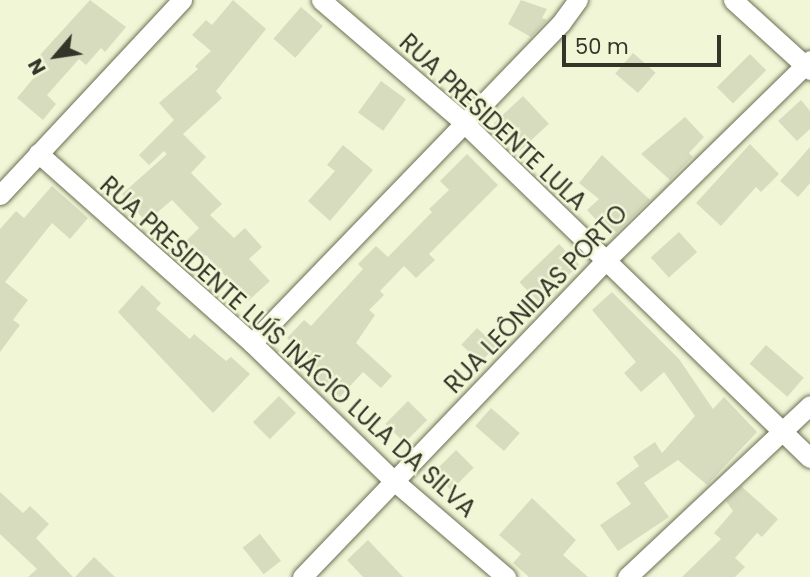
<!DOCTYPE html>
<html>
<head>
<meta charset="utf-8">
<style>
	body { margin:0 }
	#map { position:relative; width:810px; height:577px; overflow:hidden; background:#f1f6d6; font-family:Poppins,sans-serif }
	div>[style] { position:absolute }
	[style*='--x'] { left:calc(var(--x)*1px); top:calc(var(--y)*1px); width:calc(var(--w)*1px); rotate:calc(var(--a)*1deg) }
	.building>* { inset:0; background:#d8dcbe; transform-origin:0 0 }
	.roads { filter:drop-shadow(0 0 2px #6c6f54) drop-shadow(0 0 2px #6c6f54) }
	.minor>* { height:19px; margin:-9.5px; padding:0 9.5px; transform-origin:9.5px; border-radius:9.5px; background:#fff }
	span { translate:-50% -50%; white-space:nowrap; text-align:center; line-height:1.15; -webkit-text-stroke:5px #f1f6d6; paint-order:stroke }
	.street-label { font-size:24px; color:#333529 }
	.north { position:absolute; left:21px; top:21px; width:70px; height:70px; -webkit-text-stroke:5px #f1f6d6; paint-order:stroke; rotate:241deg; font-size:19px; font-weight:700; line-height:28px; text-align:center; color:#333529 }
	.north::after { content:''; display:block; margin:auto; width:24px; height:32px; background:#333529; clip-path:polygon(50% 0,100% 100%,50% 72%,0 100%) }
	.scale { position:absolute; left:562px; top:35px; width:159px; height:32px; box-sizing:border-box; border:4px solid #333529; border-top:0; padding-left:9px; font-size:21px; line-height:24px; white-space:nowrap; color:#333529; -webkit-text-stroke:5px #f1f6d6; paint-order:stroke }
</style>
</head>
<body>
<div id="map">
	<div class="building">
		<i style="clip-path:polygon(90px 0,126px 27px,105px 52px,101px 48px,86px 65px,79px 59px,47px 95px,56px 104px,43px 120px,17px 98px,37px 74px,29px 67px)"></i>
		<i style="clip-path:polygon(233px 0,266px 29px,216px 91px,222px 98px,183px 134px,206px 157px,191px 173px,222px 204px,210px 215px,234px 238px,245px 228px,262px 247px,249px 259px,270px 281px,248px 301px,206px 255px,201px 260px,184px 243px,199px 228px,172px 200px,146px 222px,122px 194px,167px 154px,164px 151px,149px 165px,139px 155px,174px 120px,159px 103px,198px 69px,195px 66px,211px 51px,192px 35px,206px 20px,212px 25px)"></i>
		<i style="clip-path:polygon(521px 0,547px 9px,542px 18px,547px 20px,531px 37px,508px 24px)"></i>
		<i style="left:301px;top:7px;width:29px;height:42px;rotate:41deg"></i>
		<i style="left:633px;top:53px;width:30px;height:27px;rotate:41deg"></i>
		<i style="left:750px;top:54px;width:23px;height:47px;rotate:45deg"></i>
		<i style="left:381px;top:81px;width:31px;height:39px;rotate:36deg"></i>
		<i style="left:523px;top:96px;width:38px;height:40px;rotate:47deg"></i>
		<i style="clip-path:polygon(801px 100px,810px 111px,810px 129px,797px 141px,778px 121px)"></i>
		<i style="clip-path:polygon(685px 117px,704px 137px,689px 153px,693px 157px,670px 180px,641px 154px)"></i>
		<i style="clip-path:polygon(750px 144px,779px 174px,761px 192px,756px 187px,721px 226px,696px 203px)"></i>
		<i style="clip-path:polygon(343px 145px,373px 170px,330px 221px,308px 201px,335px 171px,327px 165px)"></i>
		<i style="clip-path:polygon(810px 147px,810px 183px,798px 197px,780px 181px)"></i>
		<i style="clip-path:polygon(467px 154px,498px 185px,429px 254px,435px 260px,416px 278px,404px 266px,380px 291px,384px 295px,369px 310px,375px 315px,356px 343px,392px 376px,381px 388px,363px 372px,340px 397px,302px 368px,309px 359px,287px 338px,304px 320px,311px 326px,363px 269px,358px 264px,376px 246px,388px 257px,432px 212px,429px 209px,449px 190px,440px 181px)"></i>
		<i style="clip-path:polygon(602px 155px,650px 200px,612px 237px,587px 210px,599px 199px,579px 183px)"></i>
		<i style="clip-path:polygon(52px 186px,88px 218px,70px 239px,52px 223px,5px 282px,28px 300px,13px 320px,20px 325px,0 352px,0 229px,16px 211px,24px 218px)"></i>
		<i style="left:679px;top:232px;width:27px;height:38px;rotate:48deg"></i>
		<i style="left:559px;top:244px;width:29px;height:55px;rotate:46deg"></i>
		<i style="clip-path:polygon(142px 285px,161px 303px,156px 309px,190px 339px,194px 334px,226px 361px,231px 357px,250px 374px,213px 413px,118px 312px)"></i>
		<i style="clip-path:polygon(612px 292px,679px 359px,713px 409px,724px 397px,757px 432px,707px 485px,678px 460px,644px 483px,669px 517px,618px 551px,600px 525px,631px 504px,616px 483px,639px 466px,633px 457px,655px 442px,662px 453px,695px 416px,664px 372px,641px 392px,624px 373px,636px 362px,592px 310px)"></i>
		<i style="left:477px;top:328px;width:26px;height:23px;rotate:43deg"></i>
		<i style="left:766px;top:345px;width:50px;height:25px;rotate:41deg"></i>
		<i style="left:279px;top:396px;width:24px;height:37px;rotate:45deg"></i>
		<i style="left:408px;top:401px;width:27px;height:32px;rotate:45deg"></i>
		<i style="left:491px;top:408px;width:38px;height:24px;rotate:41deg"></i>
		<i style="left:456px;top:450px;width:25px;height:32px;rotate:45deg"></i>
		<i style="clip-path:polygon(741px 486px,778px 519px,762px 537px,757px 533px,735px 558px,745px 567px,735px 577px,682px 577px,721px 539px,714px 533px,733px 511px,726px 501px)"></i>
		<i style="clip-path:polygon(0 492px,23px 513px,30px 506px,49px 524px,36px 538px,73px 577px,28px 577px,37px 569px,0 534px)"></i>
		<i style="clip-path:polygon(532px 498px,576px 540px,563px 555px,588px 577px,529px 577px,513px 563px,521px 554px,499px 535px)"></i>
		<i style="left:260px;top:534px;width:34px;height:22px;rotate:52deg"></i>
		<i style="clip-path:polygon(368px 540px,403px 577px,363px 577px,347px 560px)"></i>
		<i style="clip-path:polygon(94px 557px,115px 577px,75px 577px)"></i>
	</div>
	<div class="roads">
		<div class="minor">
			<i style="--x:321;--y:0;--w:186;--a:40.6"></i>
			<i style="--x:462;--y:121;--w:484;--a:44.1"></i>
			<i style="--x:733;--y:0;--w:104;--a:42.3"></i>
			<i style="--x:38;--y:153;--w:286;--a:41.6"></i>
			<i style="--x:252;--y:343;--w:198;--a:44.2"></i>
			<i style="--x:394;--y:481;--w:148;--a:40.6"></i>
			<i style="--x:0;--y:195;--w:267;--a:-47"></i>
			<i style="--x:252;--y:343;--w:445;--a:-46"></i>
			<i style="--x:561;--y:23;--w:29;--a:-54"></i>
			<i style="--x:302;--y:577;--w:439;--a:-46.2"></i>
			<i style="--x:606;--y:260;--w:286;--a:-44.4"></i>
			<i style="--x:627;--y:577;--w:251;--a:-43.2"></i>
		</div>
	</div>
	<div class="street-label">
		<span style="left:493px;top:122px;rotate:43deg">RUA PRESIDENTE LULA</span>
		<span style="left:536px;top:299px;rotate:-46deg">RUA LEÔNIDAS PORTO</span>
		<span style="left:288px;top:347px;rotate:42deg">RUA PRESIDENTE LUÍS INÁCIO LULA DA SILVA</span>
	</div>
	<div class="north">N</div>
	<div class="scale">50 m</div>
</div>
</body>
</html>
